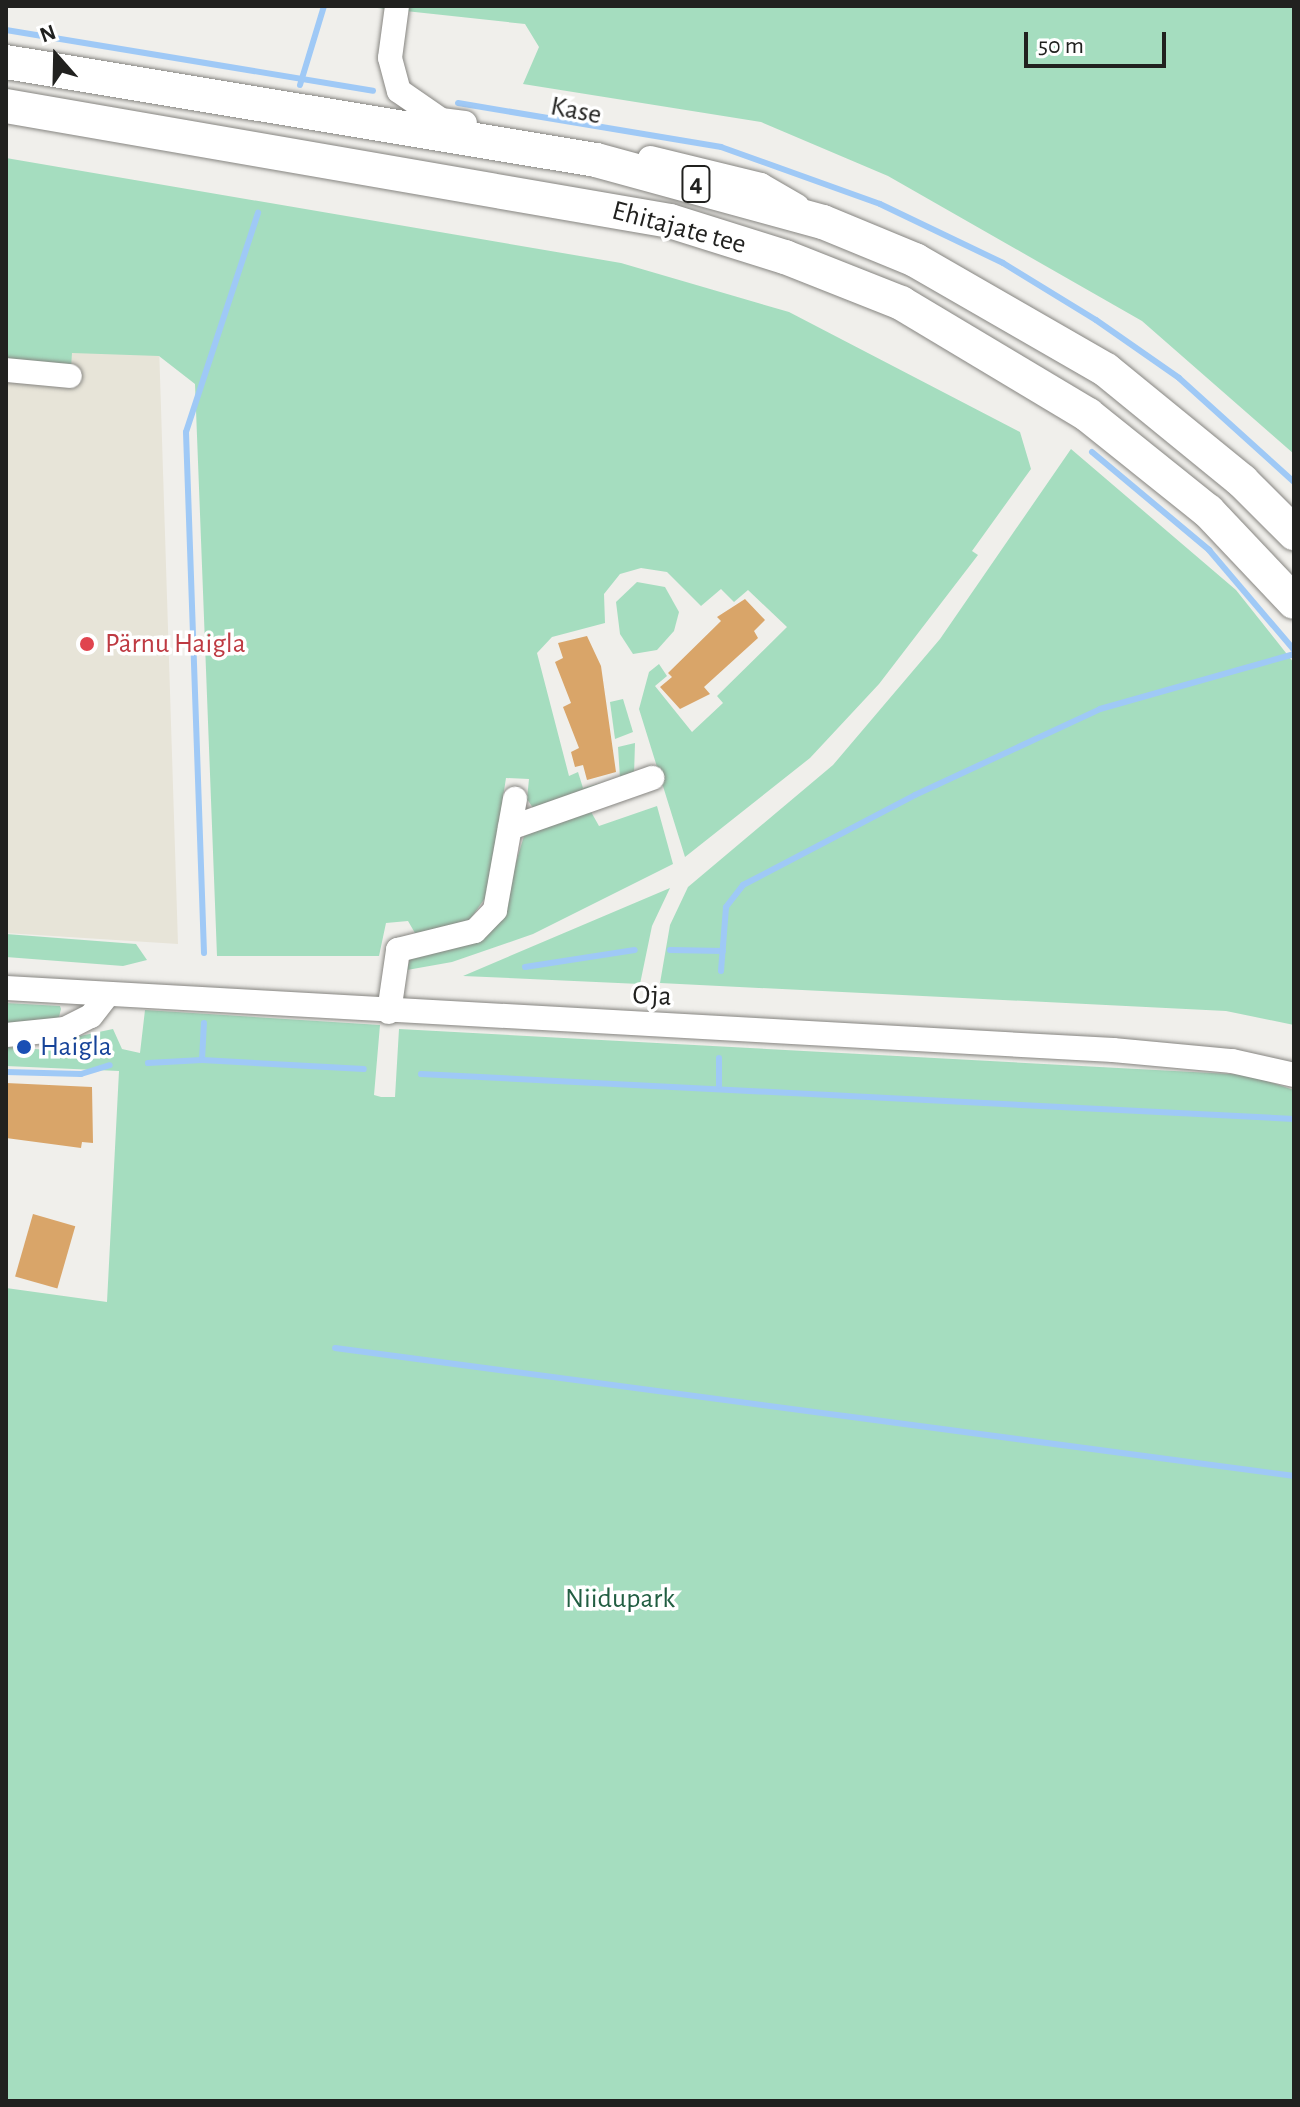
<!DOCTYPE html>
<html>
<head>
<meta charset="utf-8">
<style>
	body { margin:0 }
	#map { position:relative; width:1300px; height:2107px; overflow:hidden; background:#f0efeb; font-family:"Alegreya Sans",sans-serif }
	div>[style] { position:absolute }
	[style*='--x'] { left:calc(var(--x)*1px); top:calc(var(--y)*1px); width:calc(var(--w)*1px); rotate:calc(var(--a)*1deg) }
	.built>* { inset:0; background:#e7e4d8 }
	.green>* { inset:0; background:#a5ddbf }
	.stream>* { height:6px; margin:-3px; padding:0 3px; transform-origin:3px; border-radius:3px; background:#9fc9f6 }
	.building>* { inset:0; background:#d9a569; transform-origin:0 0 }
	.roads { filter:drop-shadow(0 0 2px #868581) drop-shadow(0 0 2px #868581) }
	.minor>* { height:24px; margin:-12px; padding:0 12px; transform-origin:12px; border-radius:12px; background:#fff }
	.highway>* { height:34px; margin:-17px; padding:0 17px; transform-origin:17px; border-radius:17px; background:#fff }
	.dots>* { width:22px; height:22px; translate:-50% -50%; box-sizing:border-box; border:4px solid #fff; border-radius:50% }
	span { translate:-50% -50%; white-space:nowrap; text-align:center; line-height:1.15; -webkit-text-stroke:7px #fff; paint-order:stroke }
	.shield-label span { padding:2px 6px; background:#fff; border:2px solid; border-radius:6px; -webkit-text-stroke-width:0 }
	.shield-label { font-size:26px; color:#21211f; font-weight:700 }
	.street-label { font-size:28px; color:#21211f }
	.health-label { font-size:28px; color:#be3a42 }
	.left { translate:0 -50%; text-align:left }
	.transit-label { font-size:28px; color:#164399 }
	.park-label { font-size:28px; color:#225e42 }
	.frame { position:absolute; inset:0; border:8px solid #21211f; pointer-events:none }
	.north { position:absolute; left:16px; top:16px; width:80px; height:80px; -webkit-text-stroke:6px #fff; paint-order:stroke; rotate:340deg; font-size:22px; font-weight:700; line-height:32px; text-align:center; color:#21211f }
	.north::after { content:''; display:block; margin:auto; width:28px; height:36px; background:#21211f; clip-path:polygon(50% 0,100% 100%,50% 72%,0 100%) }
	.scale { position:absolute; left:1024px; top:32px; width:142px; height:36px; box-sizing:border-box; border:4px solid #21211f; border-top:0; padding-left:10px; font-size:24px; line-height:28px; white-space:nowrap; color:#21211f; -webkit-text-stroke:6px #fff; paint-order:stroke }
</style>
</head>
<body>
<div id="map">
	<div class="built">
		<i style="clip-path:polygon(6px 257px,158px 313px,178px 944px,6px 933px)"></i>
	</div>
	<div class="green">
		<i style="clip-path:polygon(359px 6px,1294px 6px,1294px 454px,1142px 321px,888px 176px,761px 122px,523px 84px,539px 47px,525px 24px)"></i>
		<i style="clip-path:polygon(6px 158px,621px 263px,789px 312px,1020px 432px,1031px 469px,972px 551px,978px 555px,879px 684px,810px 758px,685px 857px,639px 709px,649px 672px,659px 664px,667px 676px,655px 686px,692px 732px,723px 703px,717px 696px,787px 627px,748px 590px,734px 602px,721px 589px,701px 606px,667px 572px,641px 568px,620px 574px,604px 594px,605px 623px,552px 637px,537px 653px,569px 776px,578px 772px,583px 788px,620px 778px,618px 747px,635px 743px,634px 775px,533px 808px,527px 799px,529px 779px,506px 778px,488px 894px,466px 925px,415px 933px,408px 921px,386px 923px,379px 956px,217px 956px,195px 384px,159px 356px,72px 353px,71px 368px,6px 363px)"></i>
		<i style="clip-path:polygon(1071px 449px,1236px 590px,1294px 663px,1294px 1025px,1226px 1011px,660px 983px,670px 925px,688px 887px,833px 765px,940px 639px)"></i>
		<i style="clip-path:polygon(637px 582px,665px 587px,679px 612px,674px 631px,657px 650px,633px 654px,620px 634px,616px 602px)"></i>
		<i style="clip-path:polygon(623px 699px,633px 732px,615px 739px,610px 702px)"></i>
		<i style="clip-path:polygon(657px 806px,673px 864px,533px 934px,452px 962px,407px 970px,411px 954px,486px 937px,497px 925px,524px 836px,590px 810px,599px 826px)"></i>
		<i style="clip-path:polygon(670px 888px,652px 926px,640px 984px,463px 976px)"></i>
		<i style="clip-path:polygon(6px 934px,136px 944px,147px 960px,123px 966px,6px 957px)"></i>
		<i style="clip-path:polygon(6px 1003px,60px 1006px,61px 1009px,59px 1017px,39px 1026px,6px 1024px)"></i>
		<i style="clip-path:polygon(145px 1010px,380px 1025px,374px 1095px,381px 1097px,395px 1097px,399px 1029px,1249px 1075px,1294px 1090px,1294px 2101px,6px 2101px,6px 1288px,107px 1302px,119px 1071px,6px 1066px,6px 1047px,64px 1051px,61px 1040px,113px 1029px,122px 1049px,140px 1053px)"></i>
	</div>
	<div class="stream">
		<i style="--x:6;--y:30;--w:372;--a:9.4"></i>
		<i style="--x:300;--y:85;--w:83;--a:-73.1"></i>
		<i style="--x:458;--y:103;--w:267;--a:9.5"></i>
		<i style="--x:721;--y:147;--w:169;--a:19.7"></i>
		<i style="--x:880;--y:204;--w:136;--a:25.6"></i>
		<i style="--x:1003;--y:263;--w:109;--a:31.5"></i>
		<i style="--x:1096;--y:320;--w:101;--a:34.9"></i>
		<i style="--x:1179;--y:378;--w:155;--a:42.1"></i>
		<i style="--x:1092;--y:452;--w:153;--a:39.9"></i>
		<i style="--x:1209;--y:550;--w:131;--a:49.6"></i>
		<i style="--x:670;--y:950;--w:53;--a:1.1"></i>
		<i style="--x:204;--y:953;--w:521;--a:-91.98"></i>
		<i style="--x:186;--y:432;--w:231;--a:-71.8"></i>
		<i style="--x:525;--y:967;--w:111;--a:-8.8"></i>
		<i style="--x:721;--y:971;--w:64;--a:-85.5"></i>
		<i style="--x:726;--y:907;--w:28;--a:-52"></i>
		<i style="--x:743;--y:885;--w:194;--a:-27.6"></i>
		<i style="--x:915;--y:795;--w:204;--a:-24.9"></i>
		<i style="--x:1100;--y:709;--w:202;--a:-15.8"></i>
		<i style="--x:202;--y:1060;--w:37;--a:-87"></i>
		<i style="--x:148;--y:1063;--w:54;--a:-3.2"></i>
		<i style="--x:202;--y:1060;--w:162;--a:3.2"></i>
		<i style="--x:6;--y:1072;--w:75;--a:1.5"></i>
		<i style="--x:81;--y:1074;--w:30;--a:-17"></i>
		<i style="--x:421;--y:1074;--w:874;--a:2.95"></i>
		<i style="--x:719;--y:1086;--w:28;--a:-90"></i>
		<i style="--x:335;--y:1348;--w:968;--a:7.6"></i>
	</div>
	<div class="building">
		<i style="clip-path:polygon(745px 599px,765px 620px,754px 631px,758px 638px,704px 687px,710px 694px,680px 709px,660px 687px,672px 677px,668px 673px,721px 621px,717px 617px)"></i>
		<i style="clip-path:polygon(587px 636px,601px 666px,616px 772px,587px 780px,583px 765px,575px 767px,571px 752px,579px 748px,563px 707px,571px 703px,555px 662px,563px 658px,558px 643px)"></i>
		<i style="clip-path:polygon(6px 1083px,92px 1087px,93px 1143px,82px 1142px,81px 1148px,6px 1138px)"></i>
		<i style="left:33px;top:1214px;width:44px;height:65px;rotate:16deg"></i>
	</div>
	<div class="roads">
		<div class="minor">
			<i style="--x:397;--y:6;--w:52;--a:97.7"></i>
			<i style="--x:390;--y:58;--w:34;--a:75"></i>
			<i style="--x:399;--y:91;--w:51;--a:34.6"></i>
			<i style="--x:441;--y:120;--w:24;--a:7"></i>
			<i style="--x:650;--y:158;--w:114;--a:13.7"></i>
			<i style="--x:761;--y:185;--w:42;--a:30.3"></i>
			<i style="--x:6;--y:370;--w:64;--a:5.4"></i>
			<i style="--x:510;--y:828;--w:151;--a:-19.4"></i>
			<i style="--x:6;--y:988;--w:1109;--a:3.21"></i>
			<i style="--x:1113;--y:1050;--w:120;--a:5.3"></i>
			<i style="--x:1232;--y:1061;--w:64;--a:12.7"></i>
			<i style="--x:389;--y:1012;--w:63;--a:-81.7"></i>
			<i style="--x:398;--y:950;--w:79;--a:-13.9"></i>
			<i style="--x:475;--y:931;--w:29;--a:-46"></i>
			<i style="--x:495;--y:910;--w:113;--a:-79.8"></i>
			<i style="--x:6;--y:1035;--w:59;--a:-5.8"></i>
			<i style="--x:65;--y:1029;--w:29;--a:-27"></i>
			<i style="--x:91;--y:1016;--w:28;--a:-52"></i>
		</div>
		<div class="highway">
			<i style="--x:6;--y:62;--w:598;--a:9.43"></i>
			<i style="--x:596;--y:160;--w:235;--a:15.3"></i>
			<i style="--x:823;--y:222;--w:100;--a:22.4"></i>
			<i style="--x:915;--y:260;--w:220;--a:29.9"></i>
			<i style="--x:1106;--y:370;--w:176;--a:39.2"></i>
			<i style="--x:1242;--y:481;--w:74;--a:45"></i>
			<i style="--x:6;--y:106;--w:674;--a:9.83"></i>
			<i style="--x:670;--y:221;--w:121;--a:17.4"></i>
			<i style="--x:785;--y:257;--w:125;--a:21.6"></i>
			<i style="--x:901;--y:303;--w:218;--a:30.9"></i>
			<i style="--x:1088;--y:415;--w:154;--a:38.7"></i>
			<i style="--x:1208;--y:511;--w:125;--a:46.6"></i>
		</div>
	</div>
	<div class="dots">
		<i style="left:87px;top:644px;background:#e0444e"></i>
		<i style="left:24px;top:1047px;background:#1a4fb4"></i>
	</div>
	<div class="shield-label">
		<span style="left:696px;top:184px">4</span>
	</div>
	<div class="street-label">
		<span style="left:576px;top:111px;rotate:11deg">Kase</span>
		<span style="left:679px;top:228px;rotate:15deg">Ehitajate tee</span>
		<span style="left:652px;top:996px;rotate:3deg">Oja</span>
	</div>
	<div class="health-label">
		<span class="left" style="left:105px;top:644px">Pärnu Haigla</span>
	</div>
	<div class="transit-label">
		<span class="left" style="left:40px;top:1047px">Haigla</span>
	</div>
	<div class="park-label">
		<span style="left:620px;top:1599px">Niidupark</span>
	</div>
	<div class="frame"></div>
	<div class="north">N</div>
	<div class="scale">50 m</div>
</div>
</body>
</html>
